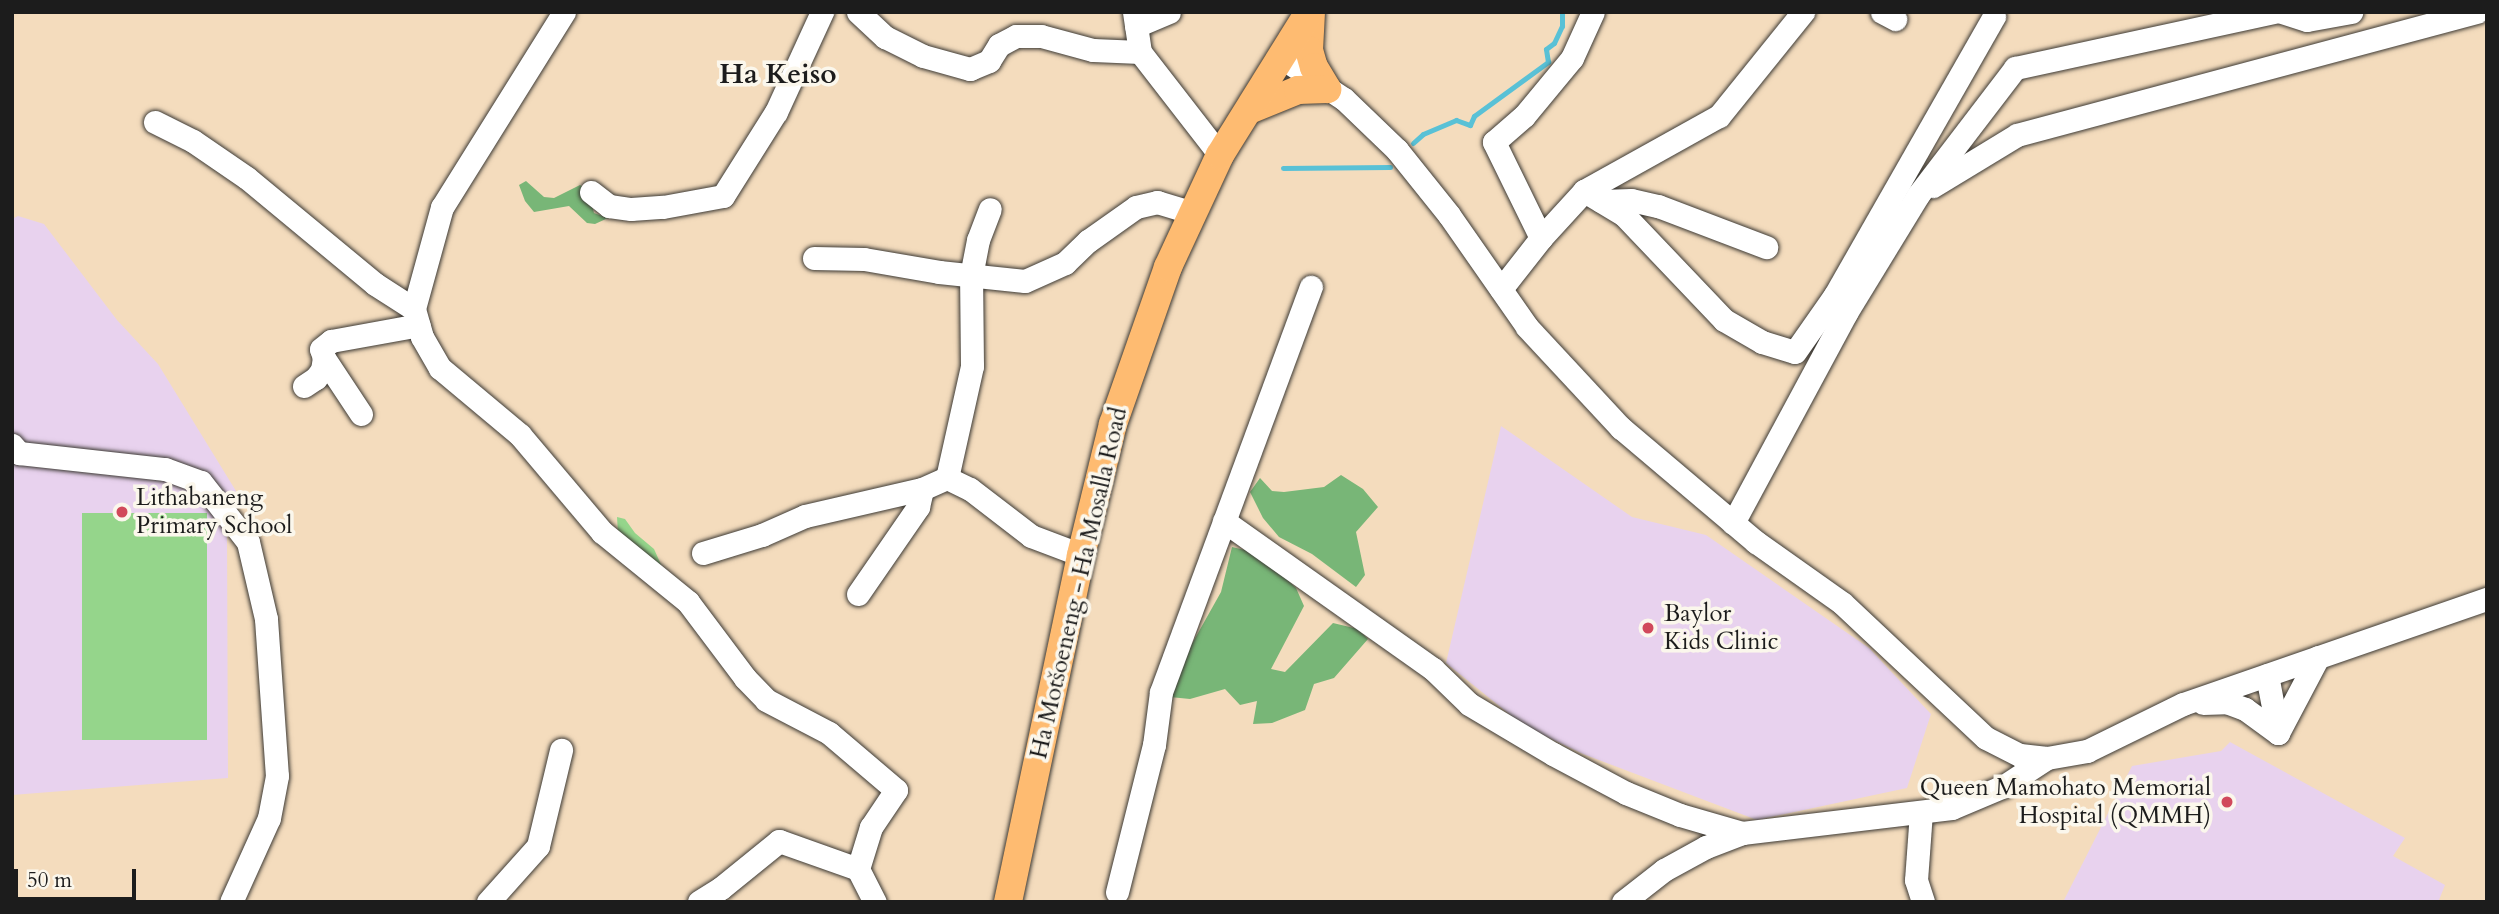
<!DOCTYPE html>
<html>
<head>
<meta charset="utf-8">
<style>
	body { margin:0 }
	#map { position:relative; width:2499px; height:914px; overflow:hidden; background:#f4dcbd; font-family:Cardo,serif }
	div>[style] { position:absolute }
	[style*='--x'] { left:calc(var(--x)*1px); top:calc(var(--y)*1px); width:calc(var(--w)*1px); rotate:calc(var(--a)*1deg) }
	.built>* { inset:0; background:#e8d2ee }
	.green>* { inset:0; background:#95d58b; transform-origin:0 0 }
	.forest>* { inset:0; background:#78b677 }
	.stream>* { height:5px; margin:-2.5px; padding:0 2.5px; transform-origin:2.5px; border-radius:2.5px; background:#59c1d6 }
	.roads { filter:drop-shadow(0 0 2px #3c3934) drop-shadow(0 0 2px #3c3934) }
	.minor>* { height:23px; margin:-11.5px; padding:0 11.5px; transform-origin:11.5px; border-radius:11.5px; background:#fff }
	.major>* { height:28px; margin:-14px; padding:0 14px; transform-origin:14px; border-radius:14px; background:#febb71 }
	.dots>* { width:19px; height:19px; translate:-50% -50%; box-sizing:border-box; border:4px solid #fbf7ec; border-radius:50% }
	span { translate:-50% -50%; white-space:nowrap; text-align:center; line-height:1.15; -webkit-text-stroke:7px #fbf7ec; paint-order:stroke }
	.poi-label { font-size:24px; color:#1c1c1c }
	.left { translate:0 -50%; text-align:left }
	.right { translate:-100% -50%; text-align:right }
	.street-label { font-size:24px; color:#1c1c1c }
	.quarter-label { font-size:28px; color:#1c1c1c; font-weight:700 }
	.frame { position:absolute; inset:0; border:14px solid #1c1c1c; pointer-events:none }
	.scale { position:absolute; left:14px; top:869px; width:122px; height:32px; box-sizing:border-box; border:4px solid #1c1c1c; border-top:0; padding-left:9px; font-size:21px; line-height:24px; white-space:nowrap; color:#1c1c1c; -webkit-text-stroke:5px #fbf7ec; paint-order:stroke }
</style>
</head>
<body>
<div id="map">
	<div class="built">
		<i style="clip-path:polygon(18px 216px,44px 224px,117px 320px,158px 364px,236px 491px,227px 534px,228px 778px,12px 795px,12px 219px)"></i>
		<i style="clip-path:polygon(1501px 426px,1632px 517px,1706px 535px,1869px 648px,1931px 714px,1907px 788px,1757px 820px,1583px 754px,1524px 726px,1446px 663px)"></i>
		<i style="clip-path:polygon(2230px 742px,2405px 838px,2393px 856px,2445px 885px,2439px 900px,2442px 902px,2063px 902px,2132px 766px,2221px 751px)"></i>
	</div>
	<div class="green">
		<i style="left:82px;top:513px;width:125px;height:227px"></i>
		<i style="clip-path:polygon(617px 517px,625px 519px,635px 533px,654px 549px,663px 569px,618px 533px)"></i>
	</div>
	<div class="forest">
		<i style="clip-path:polygon(526px 181px,544px 197px,554px 198px,580px 185px,588px 190px,594px 213px,608px 218px,595px 224px,587px 223px,569px 206px,534px 212px,525px 201px,519px 185px)"></i>
		<i style="clip-path:polygon(1341px 475px,1363px 489px,1378px 507px,1356px 532px,1365px 575px,1356px 587px,1312px 554px,1279px 537px,1263px 518px,1250px 492px,1260px 478px,1272px 491px,1284px 492px,1324px 487px)"></i>
		<i style="clip-path:polygon(1232px 547px,1249px 551px,1279px 572px,1296px 588px,1304px 606px,1271px 669px,1285px 672px,1333px 623px,1358px 629px,1368px 639px,1334px 678px,1314px 684px,1305px 710px,1272px 723px,1253px 724px,1257px 701px,1240px 705px,1225px 689px,1190px 699px,1170px 697px,1175px 674px,1221px 592px)"></i>
	</div>
	<div class="stream">
		<i style="--x:1413;--y:143;--w:13;--a:-42"></i>
		<i style="--x:1423;--y:134;--w:36;--a:-23"></i>
		<i style="--x:1456;--y:120;--w:15;--a:20"></i>
		<i style="--x:1470;--y:125;--w:10;--a:-66"></i>
		<i style="--x:1474;--y:116;--w:92;--a:-36.1"></i>
		<i style="--x:1548;--y:62;--w:13;--a:-99"></i>
		<i style="--x:1546;--y:49;--w:10;--a:-37"></i>
		<i style="--x:1554;--y:43;--w:19;--a:-65"></i>
		<i style="--x:1562;--y:26;--w:14;--a:-90"></i>
		<i style="--x:1283;--y:168;--w:107;--a:-0.5"></i>
	</div>
	<div class="roads">
		<div class="minor">
			<i style="--x:564;--y:12;--w:230;--a:122"></i>
			<i style="--x:442;--y:207;--w:106;--a:105.4"></i>
			<i style="--x:414;--y:309;--w:29;--a:74"></i>
			<i style="--x:422;--y:337;--w:36;--a:60"></i>
			<i style="--x:440;--y:368;--w:104;--a:39.9"></i>
			<i style="--x:520;--y:435;--w:127;--a:49.8"></i>
			<i style="--x:602;--y:532;--w:111;--a:39.1"></i>
			<i style="--x:688;--y:602;--w:95;--a:53.1"></i>
			<i style="--x:745;--y:678;--w:30;--a:46"></i>
			<i style="--x:766;--y:700;--w:71;--a:27.6"></i>
			<i style="--x:829;--y:733;--w:88;--a:40.4"></i>
			<i style="--x:896;--y:790;--w:45;--a:124"></i>
			<i style="--x:871;--y:827;--w:44;--a:107.2"></i>
			<i style="--x:858;--y:869;--w:84;--a:-160.5"></i>
			<i style="--x:779;--y:841;--w:75;--a:141"></i>
			<i style="--x:721;--y:888;--w:26;--a:148"></i>
			<i style="--x:858;--y:12;--w:37;--a:43"></i>
			<i style="--x:885;--y:37;--w:42;--a:26.6"></i>
			<i style="--x:923;--y:56;--w:49;--a:15.5"></i>
			<i style="--x:970;--y:69;--w:21;--a:-23"></i>
			<i style="--x:989;--y:61;--w:19;--a:-58"></i>
			<i style="--x:999;--y:45;--w:19;--a:-28"></i>
			<i style="--x:1016;--y:36;--w:25;--a:0"></i>
			<i style="--x:1041;--y:36;--w:54;--a:15.1"></i>
			<i style="--x:1093;--y:50;--w:47;--a:2.4"></i>
			<i style="--x:1134;--y:12;--w:40;--a:81.5"></i>
			<i style="--x:1140;--y:52;--w:130;--a:52.2"></i>
			<i style="--x:1882;--y:12;--w:15;--a:28"></i>
			<i style="--x:2282;--y:12;--w:26;--a:18"></i>
			<i style="--x:2307;--y:20;--w:45;--a:-10.3"></i>
			<i style="--x:1136;--y:26;--w:36;--a:-23"></i>
			<i style="--x:1282;--y:58;--w:74;--a:33.5"></i>
			<i style="--x:1344;--y:99;--w:74;--a:43.9"></i>
			<i style="--x:1397;--y:150;--w:83;--a:51.3"></i>
			<i style="--x:1449;--y:215;--w:136;--a:55.1"></i>
			<i style="--x:1527;--y:327;--w:138;--a:47.1"></i>
			<i style="--x:1621;--y:428;--w:177;--a:40.2"></i>
			<i style="--x:1756;--y:542;--w:105;--a:35.3"></i>
			<i style="--x:1842;--y:603;--w:197;--a:43.2"></i>
			<i style="--x:1986;--y:738;--w:38;--a:27"></i>
			<i style="--x:2020;--y:755;--w:27;--a:6"></i>
			<i style="--x:2047;--y:758;--w:41;--a:-9.9"></i>
			<i style="--x:2087;--y:751;--w:107;--a:-26.1"></i>
			<i style="--x:2183;--y:704;--w:322;--a:-19.1"></i>
			<i style="--x:155;--y:122;--w:42;--a:26.6"></i>
			<i style="--x:193;--y:141;--w:65;--a:34.4"></i>
			<i style="--x:247;--y:178;--w:166;--a:39.6"></i>
			<i style="--x:375;--y:284;--w:46;--a:32.7"></i>
			<i style="--x:1933;--y:186;--w:98;--a:-31.3"></i>
			<i style="--x:2017;--y:135;--w:476;--a:-15"></i>
			<i style="--x:1584;--y:191;--w:47;--a:31"></i>
			<i style="--x:1624;--y:215;--w:145;--a:46.4"></i>
			<i style="--x:1724;--y:320;--w:44;--a:30.1"></i>
			<i style="--x:1762;--y:342;--w:34;--a:17"></i>
			<i style="--x:1795;--y:352;--w:70;--a:-54.9"></i>
			<i style="--x:1835;--y:295;--w:321;--a:-60.3"></i>
			<i style="--x:591;--y:192;--w:23;--a:38"></i>
			<i style="--x:609;--y:206;--w:22;--a:8"></i>
			<i style="--x:631;--y:209;--w:32;--a:-4"></i>
			<i style="--x:663;--y:207;--w:61;--a:-10.4"></i>
			<i style="--x:723;--y:196;--w:99;--a:-57.8"></i>
			<i style="--x:776;--y:112;--w:110;--a:-65.3"></i>
			<i style="--x:1601;--y:201;--w:30;--a:-2"></i>
			<i style="--x:1631;--y:200;--w:28;--a:13"></i>
			<i style="--x:1658;--y:206;--w:116;--a:20.8"></i>
			<i style="--x:1541;--y:238;--w:107;--a:-116.1"></i>
			<i style="--x:1494;--y:142;--w:40;--a:-41"></i>
			<i style="--x:1524;--y:116;--w:75;--a:-50.4"></i>
			<i style="--x:1572;--y:58;--w:51;--a:-65.5"></i>
			<i style="--x:814;--y:258;--w:50;--a:1.1"></i>
			<i style="--x:864;--y:259;--w:76;--a:9.8"></i>
			<i style="--x:939;--y:272;--w:86;--a:6"></i>
			<i style="--x:1025;--y:281;--w:44;--a:-24.2"></i>
			<i style="--x:1065;--y:263;--w:32;--a:-44"></i>
			<i style="--x:1088;--y:241;--w:59;--a:-35.3"></i>
			<i style="--x:1136;--y:207;--w:22;--a:-13"></i>
			<i style="--x:1157;--y:202;--w:38;--a:17"></i>
			<i style="--x:1501;--y:289;--w:65;--a:-51.9"></i>
			<i style="--x:1541;--y:238;--w:64;--a:-47.5"></i>
			<i style="--x:1584;--y:191;--w:154;--a:-29.1"></i>
			<i style="--x:1719;--y:116;--w:134;--a:-51.1"></i>
			<i style="--x:304;--y:386;--w:14;--a:-34"></i>
			<i style="--x:316;--y:378;--w:10;--a:-53"></i>
			<i style="--x:322;--y:370;--w:12;--a:-81"></i>
			<i style="--x:361;--y:414;--w:67;--a:-123.5"></i>
			<i style="--x:324;--y:358;--w:9;--a:-108"></i>
			<i style="--x:321;--y:349;--w:13;--a:-39"></i>
			<i style="--x:331;--y:341;--w:89;--a:-10.3"></i>
			<i style="--x:12;--y:445;--w:11;--a:49"></i>
			<i style="--x:19;--y:453;--w:147;--a:6.3"></i>
			<i style="--x:165;--y:469;--w:38;--a:20"></i>
			<i style="--x:201;--y:482;--w:76;--a:51.9"></i>
			<i style="--x:248;--y:542;--w:79;--a:76.8"></i>
			<i style="--x:266;--y:619;--w:157;--a:86"></i>
			<i style="--x:277;--y:776;--w:43;--a:100.8"></i>
			<i style="--x:269;--y:818;--w:92;--a:114.3"></i>
			<i style="--x:947;--y:478;--w:115;--a:-77.4"></i>
			<i style="--x:972;--y:366;--w:90;--a:-90.6"></i>
			<i style="--x:971;--y:276;--w:37;--a:-79"></i>
			<i style="--x:978;--y:240;--w:33;--a:-69"></i>
			<i style="--x:1224;--y:521;--w:256;--a:35.3"></i>
			<i style="--x:1433;--y:669;--w:50;--a:44.2"></i>
			<i style="--x:1469;--y:704;--w:98;--a:30.8"></i>
			<i style="--x:1553;--y:754;--w:83;--a:28.1"></i>
			<i style="--x:1626;--y:793;--w:58;--a:22.2"></i>
			<i style="--x:1680;--y:815;--w:65;--a:16.2"></i>
			<i style="--x:1742;--y:833;--w:211;--a:-6.8"></i>
			<i style="--x:1952;--y:808;--w:56;--a:-22.9"></i>
			<i style="--x:2004;--y:786;--w:51;--a:-33.1"></i>
			<i style="--x:1733;--y:523;--w:238;--a:-61.7"></i>
			<i style="--x:1846;--y:313;--w:138;--a:-58.6"></i>
			<i style="--x:1918;--y:195;--w:160;--a:-52.6"></i>
			<i style="--x:2015;--y:68;--w:265;--a:-12.2"></i>
			<i style="--x:703;--y:553;--w:62;--a:-17"></i>
			<i style="--x:762;--y:535;--w:47;--a:-23.8"></i>
			<i style="--x:805;--y:516;--w:120;--a:-13"></i>
			<i style="--x:922;--y:489;--w:27;--a:-24"></i>
			<i style="--x:947;--y:478;--w:25;--a:26"></i>
			<i style="--x:970;--y:489;--w:77;--a:37.6"></i>
			<i style="--x:1031;--y:536;--w:53;--a:20.8"></i>
			<i style="--x:858;--y:594;--w:106;--a:-55.4"></i>
			<i style="--x:918;--y:507;--w:18;--a:-77"></i>
			<i style="--x:2267;--y:675;--w:59;--a:79.3"></i>
			<i style="--x:2203;--y:703;--w:23;--a:-2"></i>
			<i style="--x:2226;--y:702;--w:20;--a:20"></i>
			<i style="--x:2245;--y:709;--w:41;--a:36"></i>
			<i style="--x:2278;--y:733;--w:86;--a:-62.2"></i>
			<i style="--x:1921;--y:812;--w:68;--a:94.2"></i>
			<i style="--x:1916;--y:880;--w:23;--a:72"></i>
			<i style="--x:858;--y:869;--w:37;--a:63"></i>
			<i style="--x:1117;--y:892;--w:152;--a:-75.9"></i>
			<i style="--x:1154;--y:745;--w:53;--a:-82.5"></i>
			<i style="--x:1161;--y:692;--w:432;--a:-69.7"></i>
			<i style="--x:488;--y:902;--w:75;--a:-48.2"></i>
			<i style="--x:538;--y:846;--w:99;--a:-76.5"></i>
			<i style="--x:1623;--y:902;--w:52;--a:-38"></i>
			<i style="--x:1664;--y:870;--w:48;--a:-28.7"></i>
			<i style="--x:1706;--y:847;--w:39;--a:-21"></i>
		</div>
		<div class="major">
			<i style="--x:1311;--y:12;--w:38;--a:93"></i>
			<i style="--x:1309;--y:50;--w:18;--a:74"></i>
			<i style="--x:1314;--y:67;--w:26;--a:59"></i>
			<i style="--x:1249;--y:110;--w:53;--a:-22.2"></i>
			<i style="--x:1298;--y:90;--w:29;--a:-2"></i>
			<i style="--x:1008;--y:902;--w:355;--a:-78.1"></i>
			<i style="--x:1081;--y:555;--w:135;--a:-76.3"></i>
			<i style="--x:1113;--y:424;--w:166;--a:-70.7"></i>
			<i style="--x:1168;--y:267;--w:123;--a:-65.1"></i>
			<i style="--x:1220;--y:155;--w:168;--a:-58.1"></i>
		</div>
	</div>
	<div class="dots">
		<i style="left:122px;top:512px;background:#d1495b"></i>
		<i style="left:1648px;top:628px;background:#d1495b"></i>
		<i style="left:2227px;top:802px;background:#d1495b"></i>
	</div>
	<div class="poi-label">
		<span class="left" style="left:136px;top:512px">Lithabaneng<br>Primary School</span>
		<span class="left" style="left:1664px;top:628px">Baylor<br>Kids Clinic</span>
		<span class="right" style="left:2211px;top:802px">Queen Mamohato Memorial<br>Hospital (QMMH)</span>
	</div>
	<div class="street-label">
		<span style="left:1079px;top:583px;rotate:-77deg">Ha Motšoeneng - Ha Mosalla Road</span>
	</div>
	<div class="quarter-label">
		<span style="left:778px;top:74px">Ha Keiso</span>
	</div>
	<div class="frame"></div>
	<div class="scale">50 m</div>
</div>
</body>
</html>
